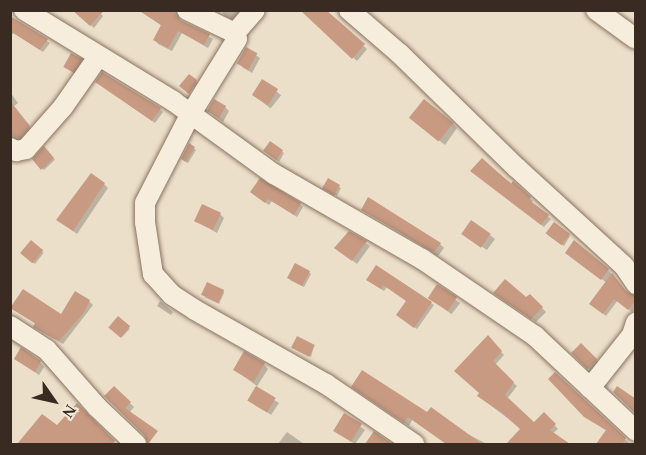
<!DOCTYPE html>
<html>
<head>
<meta charset="utf-8">
<style>
	body { margin:0 }
	#map { position:relative; width:646px; height:455px; overflow:hidden; background:#ecdfca; font-family:"Times New Roman",serif }
	div>[style] { position:absolute }
	[style*='--x'] { left:calc(var(--x)*1px); top:calc(var(--y)*1px); width:calc(var(--w)*1px); rotate:calc(var(--a)*1deg) }
	.shadow>* { inset:0; background:#0003; transform-origin:0 0 }
	.building>* { inset:0; background:#c89a82; transform-origin:0 0 }
	.roads { filter:drop-shadow(0 0 2px #88725f) drop-shadow(0 0 2px #88725f) }
	.minor>* { height:20px; margin:-10px; padding:0 10px; transform-origin:10px; border-radius:10px; background:#f7eddd }
	span { translate:-50% -50%; white-space:nowrap; text-align:center; line-height:1.15; -webkit-text-stroke:5px #f4ead9; paint-order:stroke }
	.frame { position:absolute; inset:0; border:12px solid #392b22; pointer-events:none }
	.north { position:absolute; left:24px; top:371px; width:60px; height:60px; -webkit-text-stroke:4px #f4ead9; paint-order:stroke; rotate:124deg; font-size:16px; font-weight:700; line-height:24px; text-align:center; color:#392b22 }
	.north::after { content:''; display:block; margin:auto; width:21px; height:27px; background:#392b22; clip-path:polygon(50% 0,100% 100%,50% 72%,0 100%) }
</style>
</head>
<body>
<div id="map">
	<div class="shadow">
		<i style="clip-path:polygon(83px 10px,104px 10px,101px 14px,103px 16px,94px 28px,79px 15px)"></i>
		<i style="clip-path:polygon(179px 10px,180px 20px,213px 39px,208px 48px,182px 33px,172px 51px,158px 44px,155px 40px,162px 26px,141px 11px)"></i>
		<i style="clip-path:polygon(221px 10px,245px 10px,237px 22px,225px 16px)"></i>
		<i style="clip-path:polygon(303px 10px,325px 10px,367px 49px,357px 61px)"></i>
		<i style="clip-path:polygon(10px 17px,50px 43px,43px 52px,14px 33px,10px 36px)"></i>
		<i style="clip-path:polygon(247px 49px,260px 58px,252px 73px,242px 67px)"></i>
		<i style="clip-path:polygon(81px 61px,82px 62px,74px 73px,65px 67px)"></i>
		<i style="clip-path:polygon(103px 74px,160px 109px,163px 112px,155px 123px,100px 84px)"></i>
		<i style="left:189px;top:76px;width:11px;height:13px;rotate:38deg"></i>
		<i style="left:263px;top:81px;width:23px;height:17px;rotate:38deg"></i>
		<i style="clip-path:polygon(10px 92px,18px 103px,14px 106px,33px 131px,24px 142px,10px 141px)"></i>
		<i style="clip-path:polygon(225px 107px,229px 111px,223px 122px,213px 115px)"></i>
		<i style="clip-path:polygon(416px 122px,453px 124px,457px 128px,445px 145px)"></i>
		<i style="clip-path:polygon(270px 144px,284px 153px,279px 162px,267px 153px)"></i>
		<i style="clip-path:polygon(190px 145px,196px 150px,188px 163px,184px 161px)"></i>
		<i style="left:44px;top:148px;width:16px;height:15px;rotate:47deg"></i>
		<i style="clip-path:polygon(482px 160px,530px 198px,533px 201px,531px 203px,551px 219px,544px 227px,475px 174px)"></i>
		<i style="clip-path:polygon(328px 180px,341px 188px,337px 196px,325px 189px)"></i>
		<i style="clip-path:polygon(104px 184px,108px 188px,77px 234px,58px 220px)"></i>
		<i style="clip-path:polygon(255px 195px,300px 204px,303px 207px,297px 217px,272px 201px,269px 205px)"></i>
		<i style="clip-path:polygon(363px 210px,440px 244px,444px 248px,438px 256px)"></i>
		<i style="clip-path:polygon(220px 214px,224px 218px,217px 233px,194px 220px)"></i>
		<i style="clip-path:polygon(348px 232px,370px 246px,357px 264px,336px 247px)"></i>
		<i style="clip-path:polygon(490px 235px,495px 239px,487px 250px,468px 238px)"></i>
		<i style="clip-path:polygon(569px 235px,570px 236px,564px 246px,549px 236px)"></i>
		<i style="left:31px;top:243px;width:16px;height:14px;rotate:38deg"></i>
		<i style="clip-path:polygon(570px 256px,608px 270px,630px 296px,636px 297px,636px 306px,632px 312px,618px 300px,606px 316px,594px 306px,607px 283px)"></i>
		<i style="clip-path:polygon(376px 267px,434px 305px,417px 329px,401px 318px,408px 302px,387px 287px,384px 291px,370px 282px)"></i>
		<i style="clip-path:polygon(309px 272px,311px 274px,304px 287px,290px 280px)"></i>
		<i style="left:438px;top:286px;width:28px;height:14px;rotate:38deg"></i>
		<i style="clip-path:polygon(223px 291px,224px 293px,219px 304px,204px 297px)"></i>
		<i style="clip-path:polygon(530px 296px,546px 312px,536px 322px,499px 297px,526px 299px)"></i>
		<i style="clip-path:polygon(89px 301px,93px 305px,63px 344px,38px 330px,36px 324px,16px 311px,62px 317px)"></i>
		<i style="clip-path:polygon(160px 301px,173px 312px,171px 315px,157px 306px)"></i>
		<i style="left:118px;top:318px;width:16px;height:12px;rotate:43deg"></i>
		<i style="clip-path:polygon(488px 338px,504px 355px,495px 365px,517px 386px,507px 399px,534px 424px,544px 414px,558px 429px,552px 434px,567px 444px,522px 444px,515px 437px,522px 429px,482px 399px)"></i>
		<i style="left:581px;top:345px;width:28px;height:11px;rotate:44deg"></i>
		<i style="clip-path:polygon(314px 346px,311px 357px,292px 347px)"></i>
		<i style="clip-path:polygon(15px 359px,40px 362px,44px 367px,39px 375px)"></i>
		<i style="clip-path:polygon(264px 364px,268px 369px,256px 388px,279px 403px,271px 415px,249px 400px,257px 386px,236px 371px)"></i>
		<i style="clip-path:polygon(555px 374px,629px 443px,628px 444px,612px 444px,607px 441px,607px 431px,590px 420px)"></i>
		<i style="clip-path:polygon(114px 388px,134px 407px,129px 413px,106px 396px)"></i>
		<i style="clip-path:polygon(357px 391px,428px 414px,487px 444px,449px 444px,412px 420px,409px 426px)"></i>
		<i style="clip-path:polygon(77px 405px,116px 444px,34px 444px,26px 437px,57px 427px)"></i>
		<i style="clip-path:polygon(345px 415px,365px 430px,355px 444px,339px 434px)"></i>
		<i style="clip-path:polygon(287px 432px,304px 444px,278px 444px)"></i>
	</div>
	<div class="building">
		<i style="clip-path:polygon(72px 10px,104px 10px,90px 26px)"></i>
		<i style="clip-path:polygon(138px 10px,170px 10px,182px 21px,210px 34px,204px 45px,178px 31px,168px 48px,153px 40px,161px 25px)"></i>
		<i style="clip-path:polygon(300px 10px,326px 10px,365px 44px,352px 59px)"></i>
		<i style="clip-path:polygon(10px 16px,48px 39px,40px 50px,10px 31px)"></i>
		<i style="left:246px;top:47px;width:13px;height:19px;rotate:29deg"></i>
		<i style="left:71px;top:53px;width:13px;height:16px;rotate:29deg"></i>
		<i style="clip-path:polygon(102px 72px,161px 108px,152px 121px,95px 82px)"></i>
		<i style="clip-path:polygon(189px 74px,197px 80px,189px 94px,179px 86px)"></i>
		<i style="left:262px;top:79px;width:19px;height:19px;rotate:32deg"></i>
		<i style="left:214px;top:99px;width:14px;height:14px;rotate:30deg"></i>
		<i style="left:424px;top:99px;width:38px;height:24px;rotate:39deg"></i>
		<i style="clip-path:polygon(10px 101px,30px 126px,20px 138px,10px 134px)"></i>
		<i style="left:270px;top:141px;width:16px;height:12px;rotate:35deg"></i>
		<i style="clip-path:polygon(189px 143px,195px 147px,186px 162px,181px 159px)"></i>
		<i style="clip-path:polygon(44px 146px,54px 158px,41px 170px,32px 159px)"></i>
		<i style="clip-path:polygon(482px 158px,511px 184px,513px 181px,531px 197px,529px 200px,549px 215px,541px 225px,470px 171px)"></i>
		<i style="clip-path:polygon(91px 173px,105px 183px,73px 231px,56px 220px)"></i>
		<i style="clip-path:polygon(260px 178px,301px 203px,294px 215px,268px 199px,265px 203px,250px 192px)"></i>
		<i style="left:328px;top:178px;width:14px;height:12px;rotate:30deg"></i>
		<i style="clip-path:polygon(368px 197px,441px 243px,434px 252px,361px 210px)"></i>
		<i style="left:202px;top:204px;width:21px;height:19px;rotate:25deg"></i>
		<i style="left:471px;top:220px;width:24px;height:17px;rotate:35deg"></i>
		<i style="left:554px;top:222px;width:20px;height:14px;rotate:37deg"></i>
		<i style="clip-path:polygon(349px 231px,367px 241px,352px 261px,334px 248px)"></i>
		<i style="left:31px;top:240px;width:16px;height:17px;rotate:40deg"></i>
		<i style="clip-path:polygon(574px 240px,609px 269px,601px 280px,565px 253px)"></i>
		<i style="left:295px;top:263px;width:17px;height:17px;rotate:28deg"></i>
		<i style="clip-path:polygon(376px 265px,432px 302px,414px 328px,396px 315px,406px 301px,383px 285px,381px 289px,366px 280px)"></i>
		<i style="clip-path:polygon(612px 273px,626px 291px,636px 296px,636px 300px,628px 310px,614px 299px,603px 314px,589px 304px)"></i>
		<i style="clip-path:polygon(505px 279px,526px 297px,530px 294px,543px 307px,531px 319px,493px 293px)"></i>
		<i style="left:207px;top:282px;width:19px;height:14px;rotate:25deg"></i>
		<i style="left:437px;top:284px;width:24px;height:17px;rotate:33deg"></i>
		<i style="clip-path:polygon(23px 289px,61px 314px,75px 291px,90px 300px,83px 314px,59px 341px,33px 327px,35px 323px,10px 308px)"></i>
		<i style="left:118px;top:316px;width:16px;height:15px;rotate:40deg"></i>
		<i style="clip-path:polygon(488px 335px,502px 351px,493px 361px,514px 382px,505px 395px,534px 422px,544px 412px,556px 424px,550px 430px,570px 444px,506px 444px,520px 429px,501px 412px,477px 396px,479px 393px,454px 371px)"></i>
		<i style="left:297px;top:336px;width:20px;height:13px;rotate:27deg"></i>
		<i style="left:581px;top:343px;width:23px;height:14px;rotate:45deg"></i>
		<i style="clip-path:polygon(21px 347px,41px 361px,35px 372px,14px 359px)"></i>
		<i style="left:244px;top:351px;width:24px;height:22px;rotate:30deg"></i>
		<i style="clip-path:polygon(362px 370px,427px 412px,431px 407px,482px 444px,446px 444px,408px 417px,404px 423px,351px 387px)"></i>
		<i style="clip-path:polygon(555px 372px,626px 438px,622px 444px,596px 444px,606px 430px,584px 417px,548px 379px)"></i>
		<i style="clip-path:polygon(114px 386px,131px 402px,125px 408px,158px 431px,148px 444px,144px 435px,104px 396px)"></i>
		<i style="left:256px;top:386px;width:23px;height:17px;rotate:31deg"></i>
		<i style="clip-path:polygon(617px 386px,636px 399px,636px 414px,613px 392px)"></i>
		<i style="clip-path:polygon(77px 403px,115px 441px,111px 444px,17px 444px,42px 414px,57px 425px)"></i>
		<i style="left:344px;top:413px;width:21px;height:21px;rotate:31deg"></i>
		<i style="clip-path:polygon(374px 431px,391px 443px,390px 444px,365px 444px)"></i>
	</div>
	<div class="roads">
		<div class="minor">
			<i style="--x:24;--y:10;--w:175;--a:31.4"></i>
			<i style="--x:173;--y:101;--w:125;--a:35.9"></i>
			<i style="--x:274;--y:174;--w:171;--a:29.9"></i>
			<i style="--x:422;--y:259;--w:137;--a:34.3"></i>
			<i style="--x:535;--y:336;--w:139;--a:43.2"></i>
			<i style="--x:187;--y:10;--w:53;--a:25.6"></i>
			<i style="--x:235;--y:33;--w:6;--a:72"></i>
			<i style="--x:237;--y:39;--w:89;--a:121.7"></i>
			<i style="--x:190;--y:115;--w:99;--a:117.1"></i>
			<i style="--x:145;--y:203;--w:19;--a:90"></i>
			<i style="--x:145;--y:222;--w:53;--a:81.3"></i>
			<i style="--x:153;--y:274;--w:28;--a:48"></i>
			<i style="--x:172;--y:295;--w:27;--a:33"></i>
			<i style="--x:195;--y:310;--w:150;--a:29.5"></i>
			<i style="--x:326;--y:384;--w:107;--a:34.3"></i>
			<i style="--x:349;--y:10;--w:67;--a:40.8"></i>
			<i style="--x:400;--y:54;--w:163;--a:44.3"></i>
			<i style="--x:517;--y:168;--w:145;--a:42.5"></i>
			<i style="--x:624;--y:266;--w:22;--a:56"></i>
			<i style="--x:596;--y:10;--w:49;--a:35.9"></i>
			<i style="--x:235;--y:33;--w:30;--a:-49"></i>
			<i style="--x:10;--y:148;--w:7;--a:27"></i>
			<i style="--x:16;--y:151;--w:10;--a:-11"></i>
			<i style="--x:26;--y:149;--w:56;--a:-48.6"></i>
			<i style="--x:63;--y:107;--w:61;--a:-55"></i>
			<i style="--x:10;--y:326;--w:44;--a:33"></i>
			<i style="--x:47;--y:350;--w:76;--a:48.7"></i>
			<i style="--x:97;--y:407;--w:54;--a:43.5"></i>
			<i style="--x:590;--y:388;--w:68;--a:-51.6"></i>
			<i style="--x:632;--y:335;--w:13;--a:-72"></i>
		</div>
	</div>
	<div class="frame"></div>
	<div class="north">N</div>
</div>
</body>
</html>
